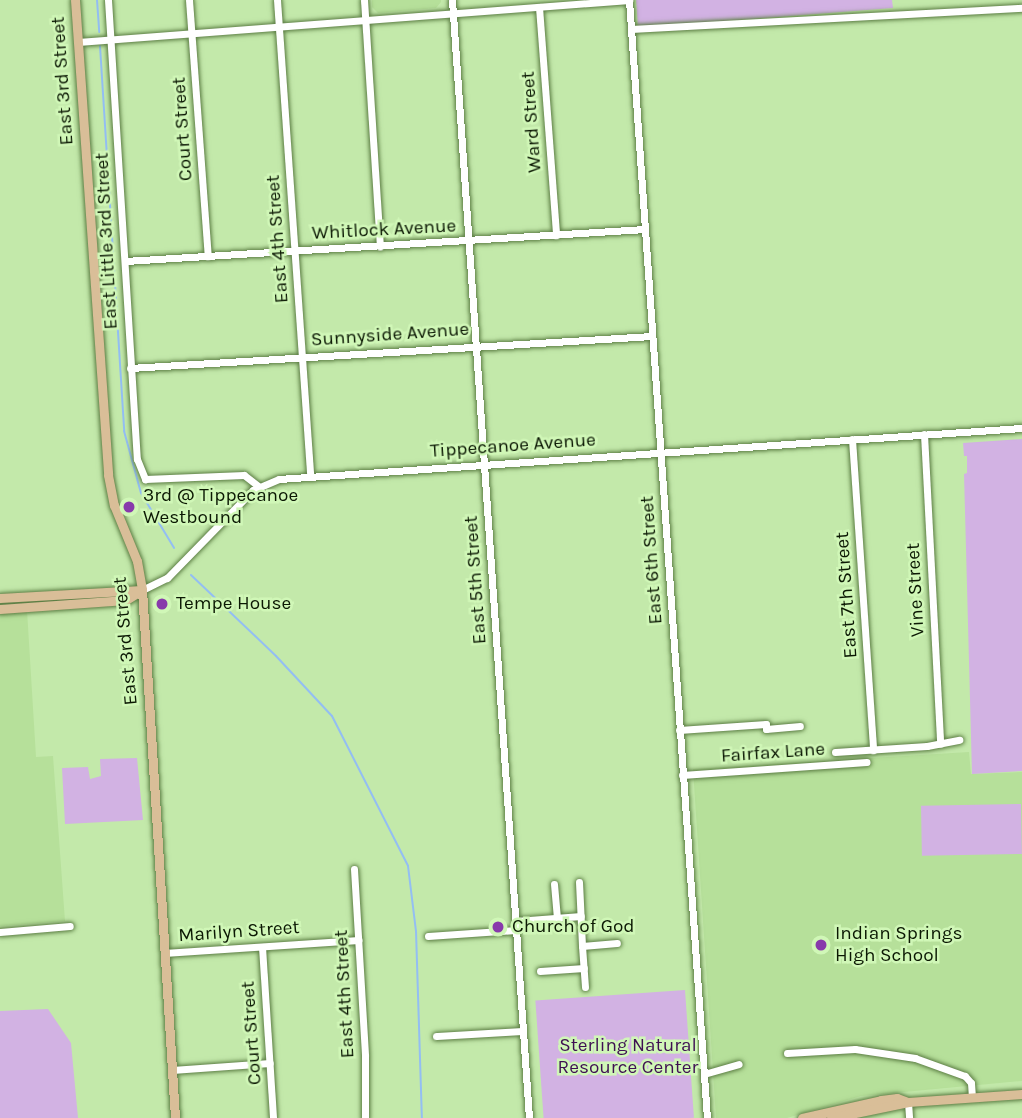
<!DOCTYPE html>
<html>
<head>
<meta charset="utf-8">
<style>
	body { margin:0 }
	#map { position:relative; width:1022px; height:1118px; overflow:hidden; background:#c3e9aa; font-family:Karla,sans-serif }
	div>[style] { position:absolute }
	[style*='--x'] { left:calc(var(--x)*1px); top:calc(var(--y)*1px); width:calc(var(--w)*1px); rotate:calc(var(--a)*1deg) }
	.built>* { inset:0; background:#b6e09a }
	.green>* { inset:0; background:#d2b2e3; transform-origin:0 0 }
	.stream>* { height:2px; margin:-1px; padding:0 1px; transform-origin:1px; border-radius:1px; background:#93bef3 }
	.roads { filter:drop-shadow(0 0 2px #5c7e44) drop-shadow(0 0 2px #5c7e44) }
	.minor>* { height:7px; margin:-3.5px; padding:0 3.5px; transform-origin:3.5px; border-radius:3.5px; background:#fff }
	.major>* { height:9px; margin:-4.5px; padding:0 4.5px; transform-origin:4.5px; border-radius:4.5px; background:#d9be98 }
	.dots>* { width:19px; height:19px; translate:-50% -50%; box-sizing:border-box; border:4px solid #d0f7b7; border-radius:50% }
	span { translate:-50% -50%; white-space:nowrap; text-align:center; line-height:1.15; -webkit-text-stroke:5px #d0f7b7; paint-order:stroke }
	.street-label { font-size:19px; color:#0b1803 }
	.poi-label { font-size:19px; color:#0b1803 }
	.left { translate:0 -50%; text-align:left }
	.park-label { font-size:19px; color:#3e0f52 }
</style>
</head>
<body>
<div id="map">
	<div class="built">
		<i style="clip-path:polygon(372px 0,441px 0,441px 2px,436px 8px,378px 13px,372px 7px)"></i>
		<i style="clip-path:polygon(27px 610px,36px 757px,53px 756px,65px 921px,0 926px,0 612px)"></i>
		<i style="clip-path:polygon(969px 752px,971px 774px,1022px 772px,1022px 1081px,861px 1096px,787px 1118px,716px 1118px,693px 769px)"></i>
	</div>
	<div class="green">
		<i style="clip-path:polygon(636px 0,892px 0,893px 8px,638px 28px)"></i>
		<i style="clip-path:polygon(1022px 439px,1022px 771px,972px 774px,964px 474px,967px 473px,967px 456px,964px 456px,963px 443px)"></i>
		<i style="clip-path:polygon(137px 758px,143px 820px,65px 824px,62px 768px,88px 767px,90px 779px,101px 776px,100px 759px)"></i>
		<i style="left:1021px;top:804px;width:50px;height:100px;rotate:89deg"></i>
		<i style="left:685px;top:990px;width:128px;height:150px;rotate:86deg"></i>
		<i style="clip-path:polygon(48px 1009px,71px 1043px,78px 1118px,0 1118px,0 1011px)"></i>
	</div>
	<div class="stream">
		<i style="--x:97;--y:0;--w:32;--a:86"></i>
		<i style="--x:100;--y:46;--w:386;--a:86.4"></i>
		<i style="--x:124;--y:431;--w:64;--a:74.7"></i>
		<i style="--x:141;--y:493;--w:64;--a:59"></i>
		<i style="--x:191;--y:575;--w:117;--a:43.6"></i>
		<i style="--x:276;--y:656;--w:82;--a:47"></i>
		<i style="--x:332;--y:716;--w:168;--a:63.1"></i>
		<i style="--x:408;--y:866;--w:65;--a:83"></i>
		<i style="--x:416;--y:931;--w:187;--a:88.2"></i>
	</div>
	<div class="roads">
		<div class="minor">
			<i style="--x:108;--y:0;--w:460;--a:86.4"></i>
			<i style="--x:137;--y:459;--w:22;--a:68"></i>
			<i style="--x:145;--y:479;--w:99;--a:-2.3"></i>
			<i style="--x:244;--y:475;--w:18;--a:38"></i>
			<i style="--x:189;--y:0;--w:257;--a:85.8"></i>
			<i style="--x:277;--y:0;--w:476;--a:86"></i>
			<i style="--x:364;--y:0;--w:247;--a:86.3"></i>
			<i style="--x:452;--y:0;--w:1121;--a:86.06"></i>
			<i style="--x:629;--y:0;--w:1121;--a:86.01"></i>
			<i style="--x:539;--y:7;--w:229;--a:85.7"></i>
			<i style="--x:631;--y:29;--w:392;--a:-3.1"></i>
			<i style="--x:78;--y:42;--w:553;--a:-4.36"></i>
			<i style="--x:125;--y:261;--w:521;--a:-3.52"></i>
			<i style="--x:130;--y:368;--w:523;--a:-3.51"></i>
			<i style="--x:924;--y:434;--w:310;--a:87"></i>
			<i style="--x:852;--y:439;--w:312;--a:86.1"></i>
			<i style="--x:142;--y:590;--w:28;--a:-26"></i>
			<i style="--x:167;--y:578;--w:123;--a:-45.7"></i>
			<i style="--x:253;--y:490;--w:28;--a:-23"></i>
			<i style="--x:279;--y:479;--w:745;--a:-3.93"></i>
			<i style="--x:679;--y:730;--w:87;--a:-3.9"></i>
			<i style="--x:766;--y:724;--w:5;--a:90"></i>
			<i style="--x:766;--y:729;--w:34;--a:-5"></i>
			<i style="--x:835;--y:752;--w:92;--a:-3.7"></i>
			<i style="--x:927;--y:746;--w:33;--a:-11"></i>
			<i style="--x:682;--y:775;--w:185;--a:-4"></i>
			<i style="--x:354;--y:869;--w:187;--a:86.6"></i>
			<i style="--x:365;--y:1056;--w:62;--a:90"></i>
			<i style="--x:579;--y:882;--w:64;--a:87.3"></i>
			<i style="--x:554;--y:884;--w:34;--a:85"></i>
			<i style="--x:516;--y:921;--w:65;--a:-4.4"></i>
			<i style="--x:0;--y:932;--w:70;--a:-4.9"></i>
			<i style="--x:428;--y:936;--w:88;--a:-3.9"></i>
			<i style="--x:262;--y:947;--w:171;--a:86.3"></i>
			<i style="--x:164;--y:953;--w:195;--a:-3.8"></i>
			<i style="--x:540;--y:971;--w:44;--a:-3.9"></i>
			<i style="--x:585;--y:987;--w:41;--a:-94.2"></i>
			<i style="--x:582;--y:946;--w:35;--a:-5"></i>
			<i style="--x:436;--y:1036;--w:87;--a:-3.3"></i>
			<i style="--x:787;--y:1053;--w:68;--a:-3.4"></i>
			<i style="--x:855;--y:1049;--w:61;--a:8.5"></i>
			<i style="--x:915;--y:1058;--w:53;--a:19.8"></i>
			<i style="--x:965;--y:1076;--w:9;--a:49"></i>
			<i style="--x:971;--y:1083;--w:14;--a:86"></i>
			<i style="--x:172;--y:1070;--w:98;--a:-4.1"></i>
			<i style="--x:704;--y:1074;--w:36;--a:-16"></i>
			<i style="--x:908;--y:1102;--w:16;--a:86"></i>
		</div>
		<div class="major">
			<i style="--x:75;--y:0;--w:476;--a:86"></i>
			<i style="--x:108;--y:475;--w:31;--a:79"></i>
			<i style="--x:114;--y:505;--w:61;--a:67.7"></i>
			<i style="--x:137;--y:561;--w:29;--a:80"></i>
			<i style="--x:142;--y:590;--w:529;--a:86.42"></i>
			<i style="--x:0;--y:598;--w:142;--a:-3.2"></i>
			<i style="--x:0;--y:609;--w:126;--a:-4.1"></i>
			<i style="--x:126;--y:600;--w:19;--a:-32"></i>
			<i style="--x:802;--y:1118;--w:81;--a:-12.8"></i>
			<i style="--x:881;--y:1100;--w:16;--a:-7"></i>
			<i style="--x:897;--y:1098;--w:12;--a:20"></i>
			<i style="--x:831;--y:1118;--w:79;--a:-11.7"></i>
			<i style="--x:908;--y:1102;--w:114;--a:-4"></i>
		</div>
	</div>
	<div class="dots">
		<i style="left:129px;top:507px;background:#883aab"></i>
		<i style="left:162px;top:604px;background:#883aab"></i>
		<i style="left:498px;top:927px;background:#883aab"></i>
		<i style="left:821px;top:945px;background:#883aab"></i>
	</div>
	<div class="street-label">
		<span style="left:63px;top:81px;rotate:-94deg">East 3rd Street</span>
		<span style="left:532px;top:122px;rotate:-94deg">Ward Street</span>
		<span style="left:183px;top:129px;rotate:-94deg">Court Street</span>
		<span style="left:384px;top:230px;rotate:-3deg">Whitlock Avenue</span>
		<span style="left:278px;top:239px;rotate:-94deg">East 4th Street</span>
		<span style="left:107px;top:241px;rotate:-93deg">East Little 3rd Street</span>
		<span style="left:390px;top:335px;rotate:-4deg">Sunnyside Avenue</span>
		<span style="left:513px;top:446px;rotate:-4deg">Tippecanoe Avenue</span>
		<span style="left:652px;top:560px;rotate:-94deg">East 6th Street</span>
		<span style="left:476px;top:580px;rotate:-94deg">East 5th Street</span>
		<span style="left:916px;top:590px;rotate:-93deg">Vine Street</span>
		<span style="left:847px;top:595px;rotate:-94deg">East 7th Street</span>
		<span style="left:126px;top:641px;rotate:-95deg">East 3rd Street</span>
		<span style="left:773px;top:753px;rotate:-4deg">Fairfax Lane</span>
		<span style="left:239px;top:932px;rotate:-4deg">Marilyn Street</span>
		<span style="left:345px;top:994px;rotate:-93deg">East 4th Street</span>
		<span style="left:252px;top:1033px;rotate:-94deg">Court Street</span>
	</div>
	<div class="poi-label">
		<span class="left" style="left:143px;top:507px">3rd @ Tippecanoe<br>Westbound</span>
		<span class="left" style="left:176px;top:604px">Tempe House</span>
		<span class="left" style="left:512px;top:927px">Church of God</span>
		<span class="left" style="left:835px;top:945px">Indian Springs<br>High School</span>
	</div>
	<div class="park-label">
		<span style="left:628px;top:1057px">Sterling Natural<br>Resource Center</span>
	</div>
</div>
</body>
</html>
